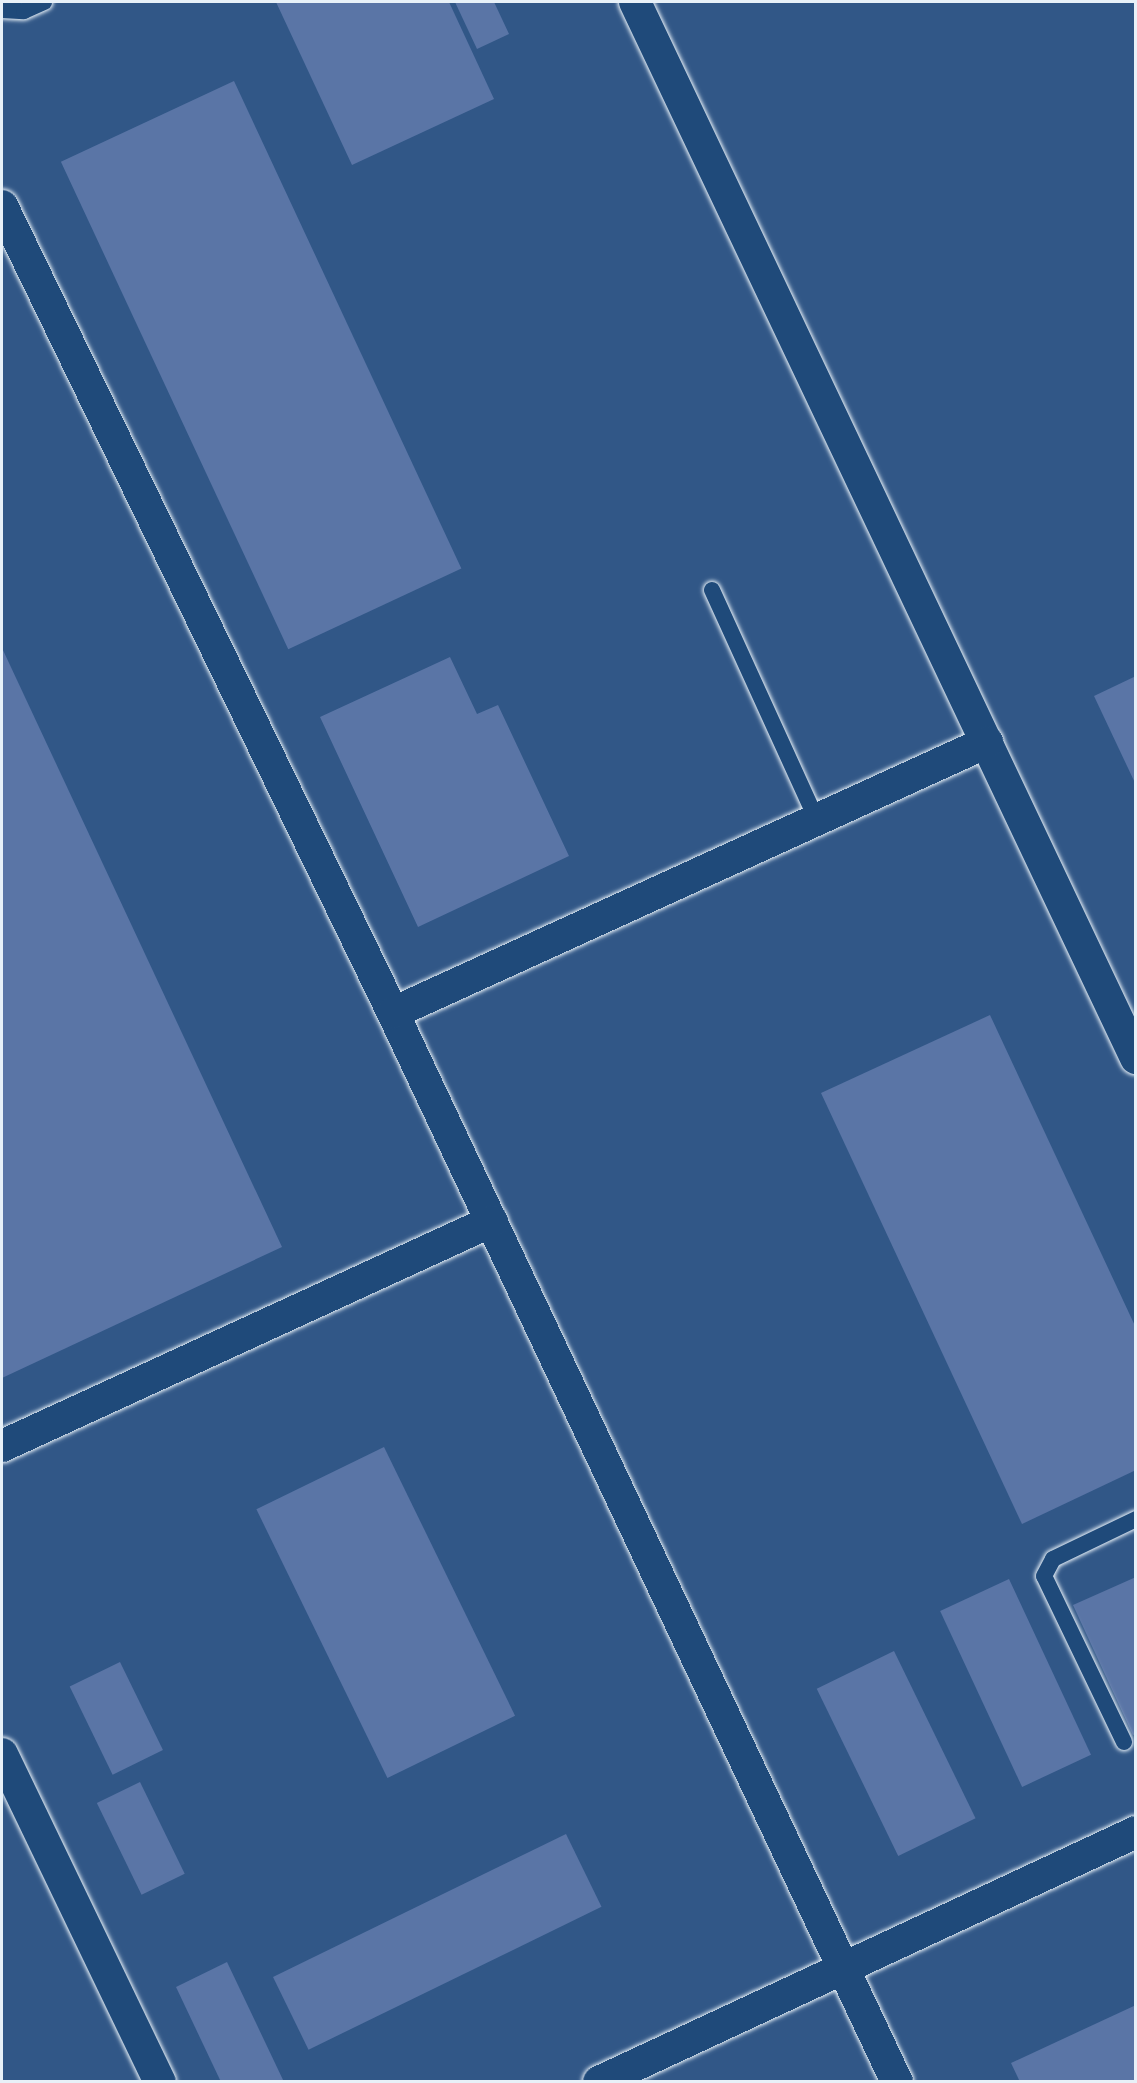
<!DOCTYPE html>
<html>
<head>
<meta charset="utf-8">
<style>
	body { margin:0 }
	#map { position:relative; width:1137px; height:2083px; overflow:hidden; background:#1f4a7a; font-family:Pangolin,sans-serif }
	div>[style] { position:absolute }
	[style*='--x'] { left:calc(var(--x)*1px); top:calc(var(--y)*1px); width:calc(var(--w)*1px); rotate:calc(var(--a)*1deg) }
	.built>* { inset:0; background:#315787; transform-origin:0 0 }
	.building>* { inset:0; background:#5a75a6; transform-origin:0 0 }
	.roads { filter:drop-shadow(0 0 2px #e8f1f8) drop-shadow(0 0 2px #e8f1f8) }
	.lane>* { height:16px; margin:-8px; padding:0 8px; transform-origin:8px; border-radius:8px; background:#1f4a7a }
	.street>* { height:32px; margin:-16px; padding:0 16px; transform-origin:16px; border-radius:16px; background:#1f4a7a }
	span { translate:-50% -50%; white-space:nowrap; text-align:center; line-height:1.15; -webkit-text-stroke:4.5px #1f4a7a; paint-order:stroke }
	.frame { position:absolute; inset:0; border:3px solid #e8f1f8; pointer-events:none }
</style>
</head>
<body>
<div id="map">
	<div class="built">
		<i style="left:2px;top:2px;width:1133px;height:2080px"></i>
	</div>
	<div class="building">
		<i style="clip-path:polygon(276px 2px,449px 2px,494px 99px,352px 165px)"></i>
		<i style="clip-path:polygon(455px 2px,494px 2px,509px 34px,477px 49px)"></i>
		<i style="left:234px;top:81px;width:538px;height:191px;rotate:65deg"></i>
		<i style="clip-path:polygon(2px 648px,282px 1247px,2px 1378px)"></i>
		<i style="clip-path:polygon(450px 657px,477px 714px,498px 705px,569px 856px,418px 927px,320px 717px)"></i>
		<i style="clip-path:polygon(1136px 676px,1136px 785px,1094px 696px)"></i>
		<i style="clip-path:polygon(990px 1015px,1136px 1328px,1136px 1470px,1022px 1524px,821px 1093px)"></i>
		<i style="left:384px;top:1447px;width:299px;height:142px;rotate:64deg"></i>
		<i style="clip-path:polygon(1136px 1577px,1136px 1734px,1133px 1735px,1073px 1605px)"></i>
		<i style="left:1009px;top:1579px;width:194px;height:76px;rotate:65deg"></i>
		<i style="left:894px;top:1651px;width:186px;height:86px;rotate:64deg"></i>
		<i style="left:120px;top:1662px;width:98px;height:56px;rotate:64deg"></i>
		<i style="left:140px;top:1782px;width:102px;height:48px;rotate:64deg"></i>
		<i style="left:566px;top:1834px;width:81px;height:326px;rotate:64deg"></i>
		<i style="clip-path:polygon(227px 1962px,284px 2082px,221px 2082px,176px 1987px)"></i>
		<i style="clip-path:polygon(1136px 2005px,1136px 2082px,1020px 2082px,1011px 2063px)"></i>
	</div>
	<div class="roads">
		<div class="lane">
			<i style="--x:2;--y:10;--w:22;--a:3"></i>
			<i style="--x:24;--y:11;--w:22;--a:-24"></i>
			<i style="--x:712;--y:590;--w:253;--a:65.5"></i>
			<i style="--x:1124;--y:1742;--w:184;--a:-115.7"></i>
			<i style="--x:1044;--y:1576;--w:19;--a:-62"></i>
			<i style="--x:1053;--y:1559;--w:92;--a:-25.7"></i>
		</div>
		<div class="street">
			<i style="--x:635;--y:2;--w:1169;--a:64.62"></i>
			<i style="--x:2;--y:206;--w:897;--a:64.15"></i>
			<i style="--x:393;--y:1013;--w:1182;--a:64.76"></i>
			<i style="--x:393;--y:1013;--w:653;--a:-24.52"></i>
			<i style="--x:2;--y:1446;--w:539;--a:-24.66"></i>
			<i style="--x:2;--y:1754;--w:364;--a:64.3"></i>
			<i style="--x:599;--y:2082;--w:592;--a:-24.96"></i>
		</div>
	</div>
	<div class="frame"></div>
</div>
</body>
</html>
